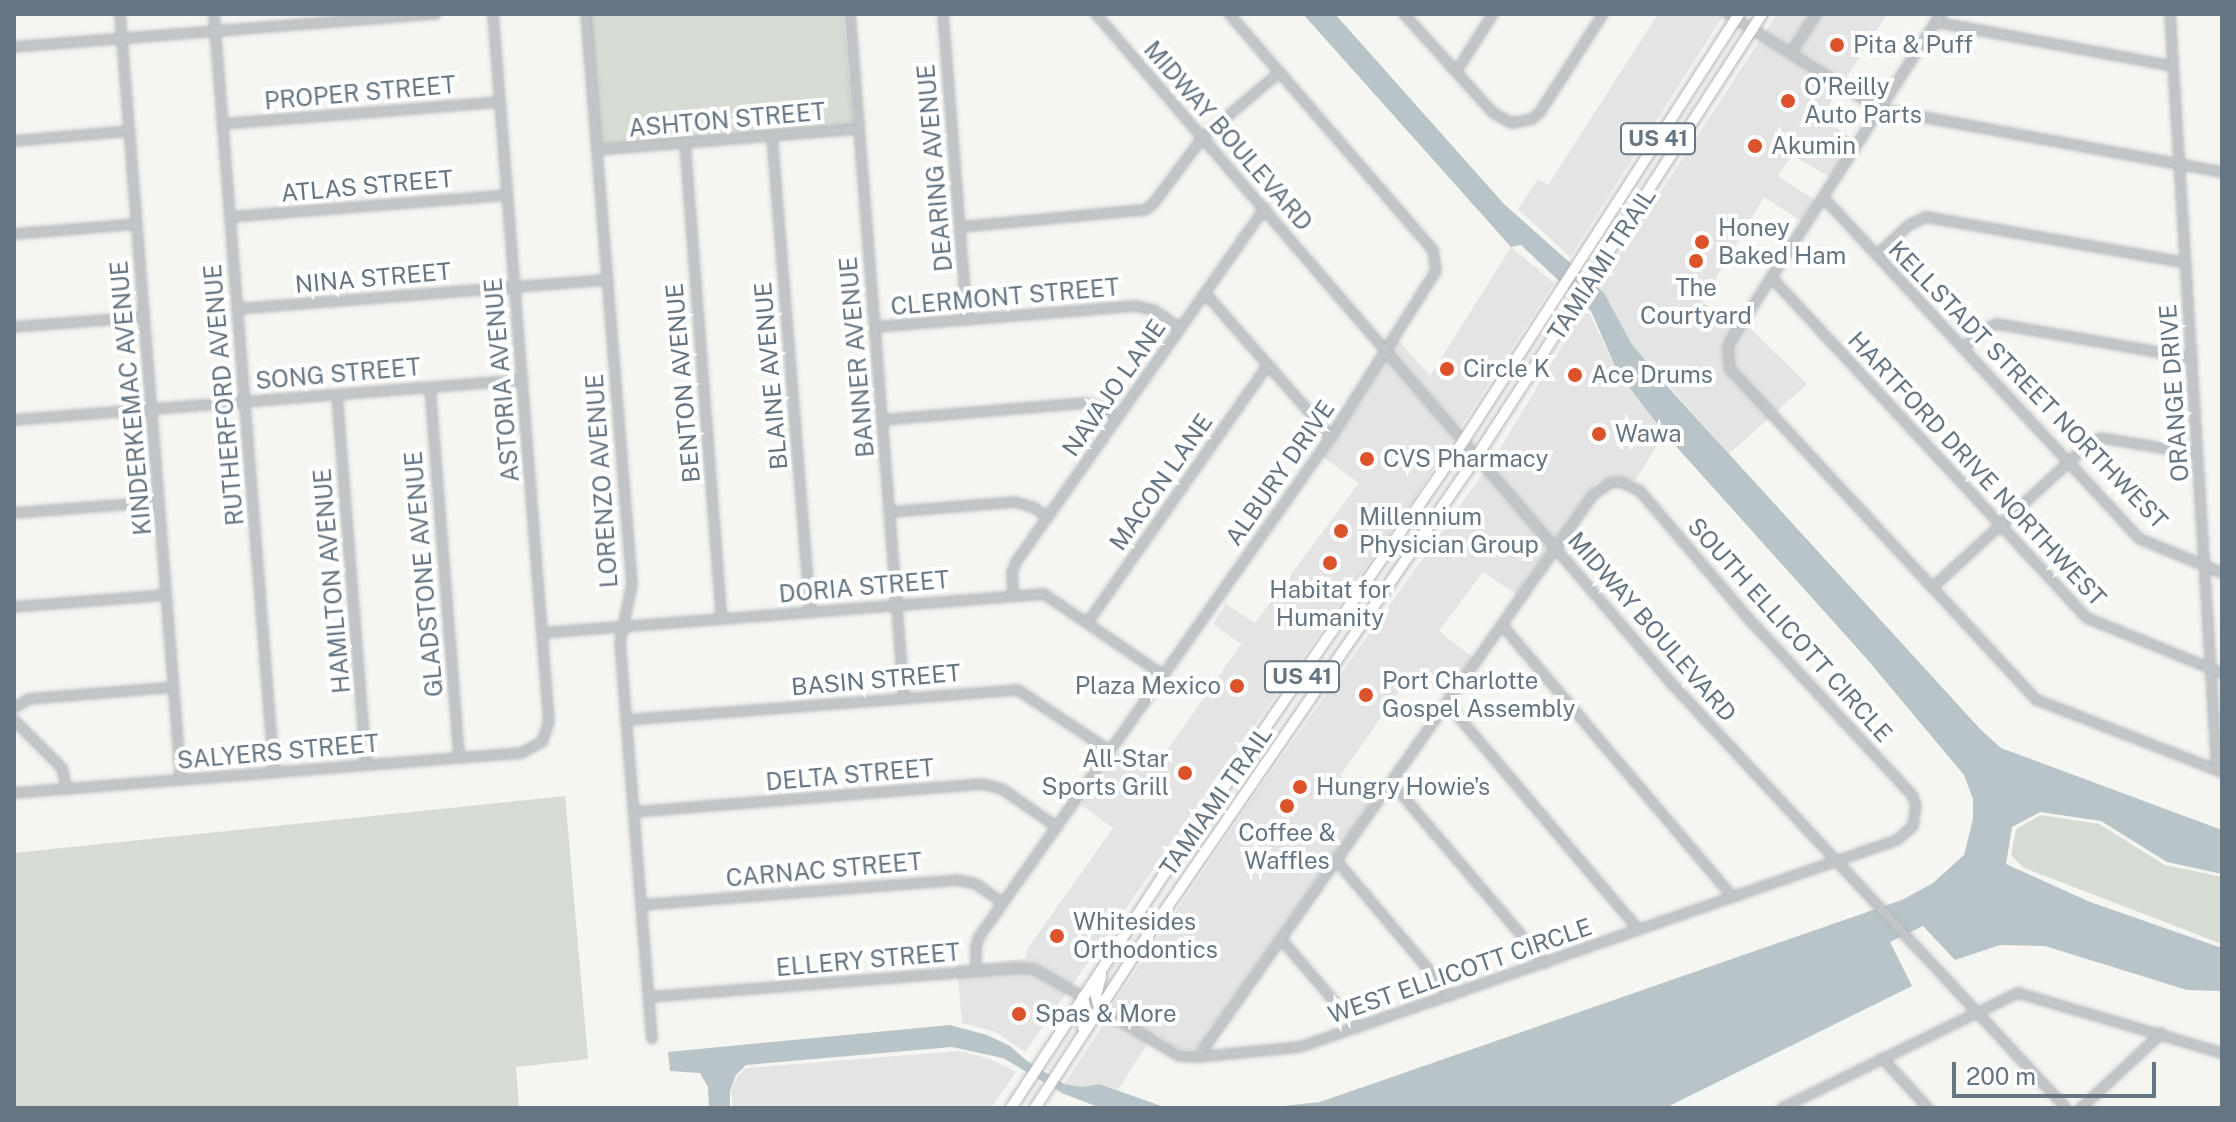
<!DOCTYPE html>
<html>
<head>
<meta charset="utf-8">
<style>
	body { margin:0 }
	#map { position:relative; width:2236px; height:1122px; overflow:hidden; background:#f5f5f2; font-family:"Public Sans",sans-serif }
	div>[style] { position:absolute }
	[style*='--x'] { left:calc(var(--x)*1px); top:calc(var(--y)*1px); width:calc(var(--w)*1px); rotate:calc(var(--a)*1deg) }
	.built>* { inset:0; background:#e3e4e3 }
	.green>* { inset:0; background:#d6dcd3 }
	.water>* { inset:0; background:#b8c4c8 }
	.roads { filter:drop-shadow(0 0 2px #b4b8bc) drop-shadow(0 0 2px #b4b8bc) }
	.minor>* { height:8px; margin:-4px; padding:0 4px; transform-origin:4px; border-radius:4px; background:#c1c5c8 }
	.major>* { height:10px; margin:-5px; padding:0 5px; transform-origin:5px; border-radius:5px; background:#fff }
	.dots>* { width:22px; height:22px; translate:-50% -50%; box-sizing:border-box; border:4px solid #fff; border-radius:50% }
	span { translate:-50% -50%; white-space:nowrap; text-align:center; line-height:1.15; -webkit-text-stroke:8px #fff; paint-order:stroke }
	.shield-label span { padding:2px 6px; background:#fff; border:2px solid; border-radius:6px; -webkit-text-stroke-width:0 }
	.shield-label { font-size:22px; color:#657582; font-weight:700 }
	.poi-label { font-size:24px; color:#657582 }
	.left { translate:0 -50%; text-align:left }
	.right { translate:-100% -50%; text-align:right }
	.street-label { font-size:24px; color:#657582 }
	.frame { position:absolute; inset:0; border:16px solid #657582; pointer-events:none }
	.scale { position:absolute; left:1952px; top:1062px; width:204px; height:36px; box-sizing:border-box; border:4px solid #657582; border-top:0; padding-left:10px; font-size:24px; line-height:28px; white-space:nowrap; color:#657582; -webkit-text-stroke:6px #fff; paint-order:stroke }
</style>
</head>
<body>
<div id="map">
	<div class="built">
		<i style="clip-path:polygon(1658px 14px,1724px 14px,1570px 257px,1518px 209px,1538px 179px,1548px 185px)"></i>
		<i style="clip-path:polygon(1777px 14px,1887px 14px,1821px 117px,1854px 140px,1830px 177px,1792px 155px,1778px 176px,1815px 200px,1801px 221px,1764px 197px,1702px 302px,1734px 325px,1739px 319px,1746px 324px,1807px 384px,1729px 454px,1631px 343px,1598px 288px)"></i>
		<i style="clip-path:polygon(1511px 247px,1554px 283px,1415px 497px,1025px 1052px,996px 1032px,962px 1023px,957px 965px,1025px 959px,1028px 948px,1113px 828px,1081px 805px,1124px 745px,1155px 768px,1241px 644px,1213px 624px,1226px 604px,1255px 623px,1359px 483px,1315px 451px,1393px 334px,1430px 376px)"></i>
		<i style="clip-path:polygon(1586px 306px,1618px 373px,1665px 434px,1635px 480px,1611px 477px,1595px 484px,1517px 595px,1483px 572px,1439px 631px,1473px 658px,1445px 696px,1412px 673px,1340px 776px,1372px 800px,1201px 1045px,1193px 1050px,1179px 1049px,1154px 1033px,1118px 1090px,1099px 1084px,1083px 1087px,1064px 1084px,1105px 1022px,1112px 1006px,1257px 792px,1496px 455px)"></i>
		<i style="clip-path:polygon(960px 1051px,990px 1059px,1016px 1072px,991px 1108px,733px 1108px,731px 1090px,738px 1076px,746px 1068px)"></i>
	</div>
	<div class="green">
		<i style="clip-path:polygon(590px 14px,843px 14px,853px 126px,601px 146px)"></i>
		<i style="clip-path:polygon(565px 796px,588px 1059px,516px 1067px,519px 1108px,14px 1108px,14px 853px)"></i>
		<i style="clip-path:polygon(2041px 815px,2099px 824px,2165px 865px,2222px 877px,2222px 944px,2024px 868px,2011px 855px,2016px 829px)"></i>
	</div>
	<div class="water">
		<i style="clip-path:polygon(1303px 14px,1335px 14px,1504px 204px,1604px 293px,1631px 343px,1666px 385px,1981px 730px,2001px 748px,2222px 830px,2222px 874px,2167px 862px,2101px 821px,2040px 812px,2012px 827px,2006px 864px,2090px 902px,2222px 948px,2222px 991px,2187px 990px,2045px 946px,2000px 945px,1955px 960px,1923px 926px,1890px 942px,1912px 986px,1665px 1108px,1266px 1108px,1320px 1102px,1902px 900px,1933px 883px,1964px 855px,1973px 819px,1973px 799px,1964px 775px,1866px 658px,1665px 434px,1618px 373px,1591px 311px,1521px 245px,1511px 247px)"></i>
		<i style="clip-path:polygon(950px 1025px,987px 1035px,1010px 1046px,1027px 1061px,1064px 1084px,1083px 1087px,1099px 1084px,1167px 1108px,1101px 1108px,1064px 1094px,1003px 1058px,952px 1047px,746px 1065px,736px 1075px,730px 1091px,730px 1108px,709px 1108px,708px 1087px,700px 1073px,670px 1071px,668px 1052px)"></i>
	</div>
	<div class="roads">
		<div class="minor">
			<i style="--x:120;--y:14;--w:768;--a:85.45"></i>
			<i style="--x:214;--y:14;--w:760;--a:85.47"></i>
			<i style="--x:586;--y:14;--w:572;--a:85.39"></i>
			<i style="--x:632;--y:584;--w:59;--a:101.7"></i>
			<i style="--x:620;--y:642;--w:398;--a:85.4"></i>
			<i style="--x:850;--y:14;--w:685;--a:85.48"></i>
			<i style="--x:943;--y:14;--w:307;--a:85.5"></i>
			<i style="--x:1096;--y:14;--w:885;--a:49.31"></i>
			<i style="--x:1673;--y:685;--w:577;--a:47.11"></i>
			<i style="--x:1404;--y:14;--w:133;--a:48"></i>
			<i style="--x:1493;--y:113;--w:21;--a:28"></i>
			<i style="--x:1512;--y:123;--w:20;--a:-11"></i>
			<i style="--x:1532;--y:119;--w:11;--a:-41"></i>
			<i style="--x:1540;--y:112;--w:117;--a:-57.3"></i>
			<i style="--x:1728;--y:14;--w:178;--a:32.2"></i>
			<i style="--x:1879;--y:109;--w:349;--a:10.4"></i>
			<i style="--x:1941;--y:14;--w:386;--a:122.8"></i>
			<i style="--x:1732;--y:338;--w:11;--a:112"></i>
			<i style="--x:1728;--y:348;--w:21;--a:85"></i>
			<i style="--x:1730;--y:369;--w:451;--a:47.2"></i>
			<i style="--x:2037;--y:700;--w:199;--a:21.3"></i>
			<i style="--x:2170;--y:14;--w:757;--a:86.44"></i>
			<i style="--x:1935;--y:22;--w:242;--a:10.5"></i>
			<i style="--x:14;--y:47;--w:423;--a:-4.5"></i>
			<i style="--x:1791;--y:53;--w:46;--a:-57.3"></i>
			<i style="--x:1456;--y:72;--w:69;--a:-57.5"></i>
			<i style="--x:222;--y:124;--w:279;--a:-4.5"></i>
			<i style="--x:772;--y:136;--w:478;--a:85.4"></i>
			<i style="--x:14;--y:141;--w:116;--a:-4.9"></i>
			<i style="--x:685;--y:143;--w:477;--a:85.6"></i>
			<i style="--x:597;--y:150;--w:263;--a:-4.6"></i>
			<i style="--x:1823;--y:197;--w:466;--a:47.2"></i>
			<i style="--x:2140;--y:539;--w:89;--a:22.5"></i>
			<i style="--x:230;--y:217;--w:278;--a:-4.5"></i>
			<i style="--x:960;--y:227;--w:186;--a:-5.3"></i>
			<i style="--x:1145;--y:210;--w:10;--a:-37"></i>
			<i style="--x:1153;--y:204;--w:84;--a:-53.3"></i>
			<i style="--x:1203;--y:137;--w:101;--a:-40.2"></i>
			<i style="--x:14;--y:234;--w:123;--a:-4.6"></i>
			<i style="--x:1877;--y:255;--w:44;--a:-43.2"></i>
			<i style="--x:1909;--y:225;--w:19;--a:-25"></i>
			<i style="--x:1926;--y:217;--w:264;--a:10"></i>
			<i style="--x:1771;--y:277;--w:465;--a:47.2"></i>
			<i style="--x:2087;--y:618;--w:146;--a:22.2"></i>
			<i style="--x:1205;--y:293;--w:191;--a:48.8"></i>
			<i style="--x:237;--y:309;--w:371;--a:-4.5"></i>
			<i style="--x:14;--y:327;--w:130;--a:-4.4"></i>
			<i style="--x:875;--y:327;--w:262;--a:-4.6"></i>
			<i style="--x:1136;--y:306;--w:18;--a:13"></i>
			<i style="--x:1154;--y:310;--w:32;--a:35"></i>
			<i style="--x:1963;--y:348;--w:31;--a:-40"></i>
			<i style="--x:1987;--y:328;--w:11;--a:-22"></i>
			<i style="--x:1997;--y:324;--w:198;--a:9.9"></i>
			<i style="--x:430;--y:387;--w:372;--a:85.5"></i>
			<i style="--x:337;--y:395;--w:371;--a:85.5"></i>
			<i style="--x:14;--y:420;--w:510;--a:-4.5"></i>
			<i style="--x:882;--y:420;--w:204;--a:-4.8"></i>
			<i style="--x:1085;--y:403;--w:19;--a:16"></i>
			<i style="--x:1103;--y:408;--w:17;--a:36"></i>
			<i style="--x:890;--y:512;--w:125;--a:-4.6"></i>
			<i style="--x:1015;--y:502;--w:19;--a:16"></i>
			<i style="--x:1033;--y:507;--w:18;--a:34"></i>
			<i style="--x:14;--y:513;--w:145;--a:-4.3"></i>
			<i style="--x:1932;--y:588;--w:217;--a:-42.6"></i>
			<i style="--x:2092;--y:441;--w:10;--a:-17"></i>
			<i style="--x:2102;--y:438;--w:96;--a:9.6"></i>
			<i style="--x:1013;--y:596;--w:24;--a:-92"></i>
			<i style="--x:1012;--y:572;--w:11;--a:-68"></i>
			<i style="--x:1016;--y:562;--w:433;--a:-54.9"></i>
			<i style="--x:14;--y:607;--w:152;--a:-4.5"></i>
			<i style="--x:1088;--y:622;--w:314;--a:-55"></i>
			<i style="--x:1502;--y:625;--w:357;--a:49.7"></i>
			<i style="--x:542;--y:633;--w:504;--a:-4.44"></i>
			<i style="--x:1044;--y:594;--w:144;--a:34.2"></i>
			<i style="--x:1447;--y:703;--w:297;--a:49.8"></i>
			<i style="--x:14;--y:708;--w:17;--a:-31"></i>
			<i style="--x:29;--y:699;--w:145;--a:-4.7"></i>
			<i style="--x:14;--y:720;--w:68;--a:45"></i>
			<i style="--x:62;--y:768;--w:22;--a:77"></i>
			<i style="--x:627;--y:720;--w:392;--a:-4.4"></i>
			<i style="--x:1018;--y:690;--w:110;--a:33.5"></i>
			<i style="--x:1391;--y:782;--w:238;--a:49.6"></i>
			<i style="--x:14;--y:793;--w:509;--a:-4.51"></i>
			<i style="--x:521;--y:753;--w:24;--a:-28"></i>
			<i style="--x:542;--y:742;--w:21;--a:-71"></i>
			<i style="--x:549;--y:722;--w:710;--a:-94.52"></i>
			<i style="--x:634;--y:812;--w:350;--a:-4.6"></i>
			<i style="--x:983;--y:784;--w:20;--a:15"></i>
			<i style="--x:1002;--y:789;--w:67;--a:34.6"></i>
			<i style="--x:1336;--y:860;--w:178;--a:49.8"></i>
			<i style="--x:641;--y:905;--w:317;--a:-4.5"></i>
			<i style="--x:957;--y:880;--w:19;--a:12"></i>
			<i style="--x:976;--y:884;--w:33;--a:35"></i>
			<i style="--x:1281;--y:939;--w:117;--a:49.5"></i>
			<i style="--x:976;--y:971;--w:24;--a:-90"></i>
			<i style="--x:976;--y:947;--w:10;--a:-73"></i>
			<i style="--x:979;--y:937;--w:611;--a:-54.85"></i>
			<i style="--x:1331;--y:437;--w:196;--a:-57.7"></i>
			<i style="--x:1436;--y:271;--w:21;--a:-98"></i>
			<i style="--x:1433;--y:250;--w:312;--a:-130.8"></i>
			<i style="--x:649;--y:997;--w:367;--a:-4.5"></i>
			<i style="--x:1015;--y:968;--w:19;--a:3"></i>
			<i style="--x:1034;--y:969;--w:56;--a:29.7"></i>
			<i style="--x:1099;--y:1008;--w:93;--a:31"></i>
			<i style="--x:1179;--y:1056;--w:19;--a:3"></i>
			<i style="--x:1198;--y:1057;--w:102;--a:-5.6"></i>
			<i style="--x:1300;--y:1047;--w:632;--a:-19.12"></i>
			<i style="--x:1897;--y:840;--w:21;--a:-41"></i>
			<i style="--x:1913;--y:826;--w:21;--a:-82"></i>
			<i style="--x:1916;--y:805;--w:11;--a:-112"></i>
			<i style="--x:1912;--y:795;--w:241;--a:-132.8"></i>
			<i style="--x:1748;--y:618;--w:167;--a:-130.4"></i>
			<i style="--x:1640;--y:491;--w:21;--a:-155"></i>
			<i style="--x:1621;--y:482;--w:11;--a:175"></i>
			<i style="--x:1610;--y:483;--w:21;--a:145"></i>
			<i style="--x:1593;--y:495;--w:687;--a:125.1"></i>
			<i style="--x:1882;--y:1058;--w:68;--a:47.4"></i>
			<i style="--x:1782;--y:1108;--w:263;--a:-26"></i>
			<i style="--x:2018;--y:993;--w:213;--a:16.4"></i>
			<i style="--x:2081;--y:1108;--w:110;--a:-42.8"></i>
		</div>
		<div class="major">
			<i style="--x:1083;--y:997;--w:14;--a:78"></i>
			<i style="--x:1086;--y:1011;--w:17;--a:100"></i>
			<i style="--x:1099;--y:1008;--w:12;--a:-104"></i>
			<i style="--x:1096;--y:996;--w:21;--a:-76"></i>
			<i style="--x:1011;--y:1108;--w:277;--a:-56.8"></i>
			<i style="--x:1163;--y:876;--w:530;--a:-55.38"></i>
			<i style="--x:1464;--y:440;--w:507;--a:-57.16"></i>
			<i style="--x:1035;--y:1108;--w:184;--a:-57"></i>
			<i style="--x:1135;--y:954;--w:604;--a:-55.52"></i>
			<i style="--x:1477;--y:456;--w:526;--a:-57.19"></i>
		</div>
	</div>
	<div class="dots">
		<i style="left:1837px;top:45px;background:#dc532b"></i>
		<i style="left:1788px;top:101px;background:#dc532b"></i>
		<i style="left:1755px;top:146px;background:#dc532b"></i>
		<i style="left:1702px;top:242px;background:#dc532b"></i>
		<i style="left:1696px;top:261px;background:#dc532b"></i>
		<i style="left:1447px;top:369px;background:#dc532b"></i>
		<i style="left:1575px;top:375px;background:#dc532b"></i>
		<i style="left:1599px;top:434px;background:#dc532b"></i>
		<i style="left:1367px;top:459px;background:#dc532b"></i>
		<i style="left:1341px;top:531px;background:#dc532b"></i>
		<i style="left:1330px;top:563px;background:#dc532b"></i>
		<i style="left:1237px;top:686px;background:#dc532b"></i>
		<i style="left:1366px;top:695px;background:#dc532b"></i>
		<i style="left:1185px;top:773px;background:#dc532b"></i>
		<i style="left:1300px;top:787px;background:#dc532b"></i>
		<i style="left:1287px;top:806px;background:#dc532b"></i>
		<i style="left:1057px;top:936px;background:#dc532b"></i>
		<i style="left:1019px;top:1014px;background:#dc532b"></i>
	</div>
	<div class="shield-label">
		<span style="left:1658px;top:139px">US 41</span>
		<span style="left:1302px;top:677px">US 41</span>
	</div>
	<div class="poi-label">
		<span class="left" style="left:1853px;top:45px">Pita &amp; Puff</span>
		<span class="left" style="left:1804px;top:101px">O'Reilly<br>Auto Parts</span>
		<span class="left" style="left:1771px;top:146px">Akumin</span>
		<span class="left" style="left:1718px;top:242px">Honey<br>Baked Ham</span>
		<span style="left:1696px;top:302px">The<br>Courtyard</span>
		<span class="left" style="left:1463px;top:369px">Circle K</span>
		<span class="left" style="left:1591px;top:375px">Ace Drums</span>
		<span class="left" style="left:1615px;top:434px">Wawa</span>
		<span class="left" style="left:1383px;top:459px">CVS Pharmacy</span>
		<span class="left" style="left:1359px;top:531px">Millennium<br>Physician Group</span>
		<span style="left:1330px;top:604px">Habitat for<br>Humanity</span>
		<span class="left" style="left:1382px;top:695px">Port Charlotte<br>Gospel Assembly</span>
		<span class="right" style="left:1221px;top:686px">Plaza Mexico</span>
		<span class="right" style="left:1169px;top:773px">All-Star<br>Sports Grill</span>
		<span class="left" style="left:1316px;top:787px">Hungry Howie's</span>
		<span style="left:1287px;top:847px">Coffee &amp;<br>Waffles</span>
		<span class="left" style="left:1073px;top:936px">Whitesides<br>Orthodontics</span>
		<span class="left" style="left:1035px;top:1014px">Spas &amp; More</span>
	</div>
	<div class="street-label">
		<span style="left:360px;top:93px;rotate:-5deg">PROPER STREET</span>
		<span style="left:727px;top:120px;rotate:-5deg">ASHTON STREET</span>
		<span style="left:1228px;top:136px;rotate:49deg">MIDWAY BOULEVARD</span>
		<span style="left:935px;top:168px;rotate:-95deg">DEARING AVENUE</span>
		<span style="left:367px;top:186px;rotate:-5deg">ATLAS STREET</span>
		<span style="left:1602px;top:264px;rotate:-57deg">TAMIAMI TRAIL</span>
		<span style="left:373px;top:278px;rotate:-5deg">NINA STREET</span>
		<span style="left:1005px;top:297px;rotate:-5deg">CLERMONT STREET</span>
		<span style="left:857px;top:357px;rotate:-95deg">BANNER AVENUE</span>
		<span style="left:338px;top:374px;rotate:-5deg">SONG STREET</span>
		<span style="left:771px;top:376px;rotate:-95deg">BLAINE AVENUE</span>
		<span style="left:502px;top:380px;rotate:-95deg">ASTORIA AVENUE</span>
		<span style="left:683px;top:383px;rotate:-95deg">BENTON AVENUE</span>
		<span style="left:2028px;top:385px;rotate:46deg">KELLSTADT STREET NORTHWEST</span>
		<span style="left:1114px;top:388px;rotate:-55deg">NAVAJO LANE</span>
		<span style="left:2174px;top:393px;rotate:-94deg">ORANGE DRIVE</span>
		<span style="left:224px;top:395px;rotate:-95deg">RUTHERFORD AVENUE</span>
		<span style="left:131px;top:398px;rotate:-95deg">KINDERKEMAC AVENUE</span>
		<span style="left:1977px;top:469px;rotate:47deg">HARTFORD DRIVE NORTHWEST</span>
		<span style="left:1280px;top:473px;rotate:-55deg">ALBURY DRIVE</span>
		<span style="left:602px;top:481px;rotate:-94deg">LORENZO AVENUE</span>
		<span style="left:1161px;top:482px;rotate:-55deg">MACON LANE</span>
		<span style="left:424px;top:574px;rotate:-95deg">GLADSTONE AVENUE</span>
		<span style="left:332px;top:581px;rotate:-95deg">HAMILTON AVENUE</span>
		<span style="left:864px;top:587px;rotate:-5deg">DORIA STREET</span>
		<span style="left:1652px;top:627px;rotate:49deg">MIDWAY BOULEVARD</span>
		<span style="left:1790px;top:630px;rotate:48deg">SOUTH ELLICOTT CIRCLE</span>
		<span style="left:876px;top:680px;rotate:-5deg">BASIN STREET</span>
		<span style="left:278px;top:752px;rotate:-5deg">SALYERS STREET</span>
		<span style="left:850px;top:775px;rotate:-5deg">DELTA STREET</span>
		<span style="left:1216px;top:801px;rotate:-55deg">TAMIAMI TRAIL</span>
		<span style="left:824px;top:870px;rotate:-5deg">CARNAC STREET</span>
		<span style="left:868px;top:960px;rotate:-5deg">ELLERY STREET</span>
		<span style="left:1460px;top:971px;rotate:-19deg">WEST ELLICOTT CIRCLE</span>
	</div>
	<div class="frame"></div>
	<div class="scale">200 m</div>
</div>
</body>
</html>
